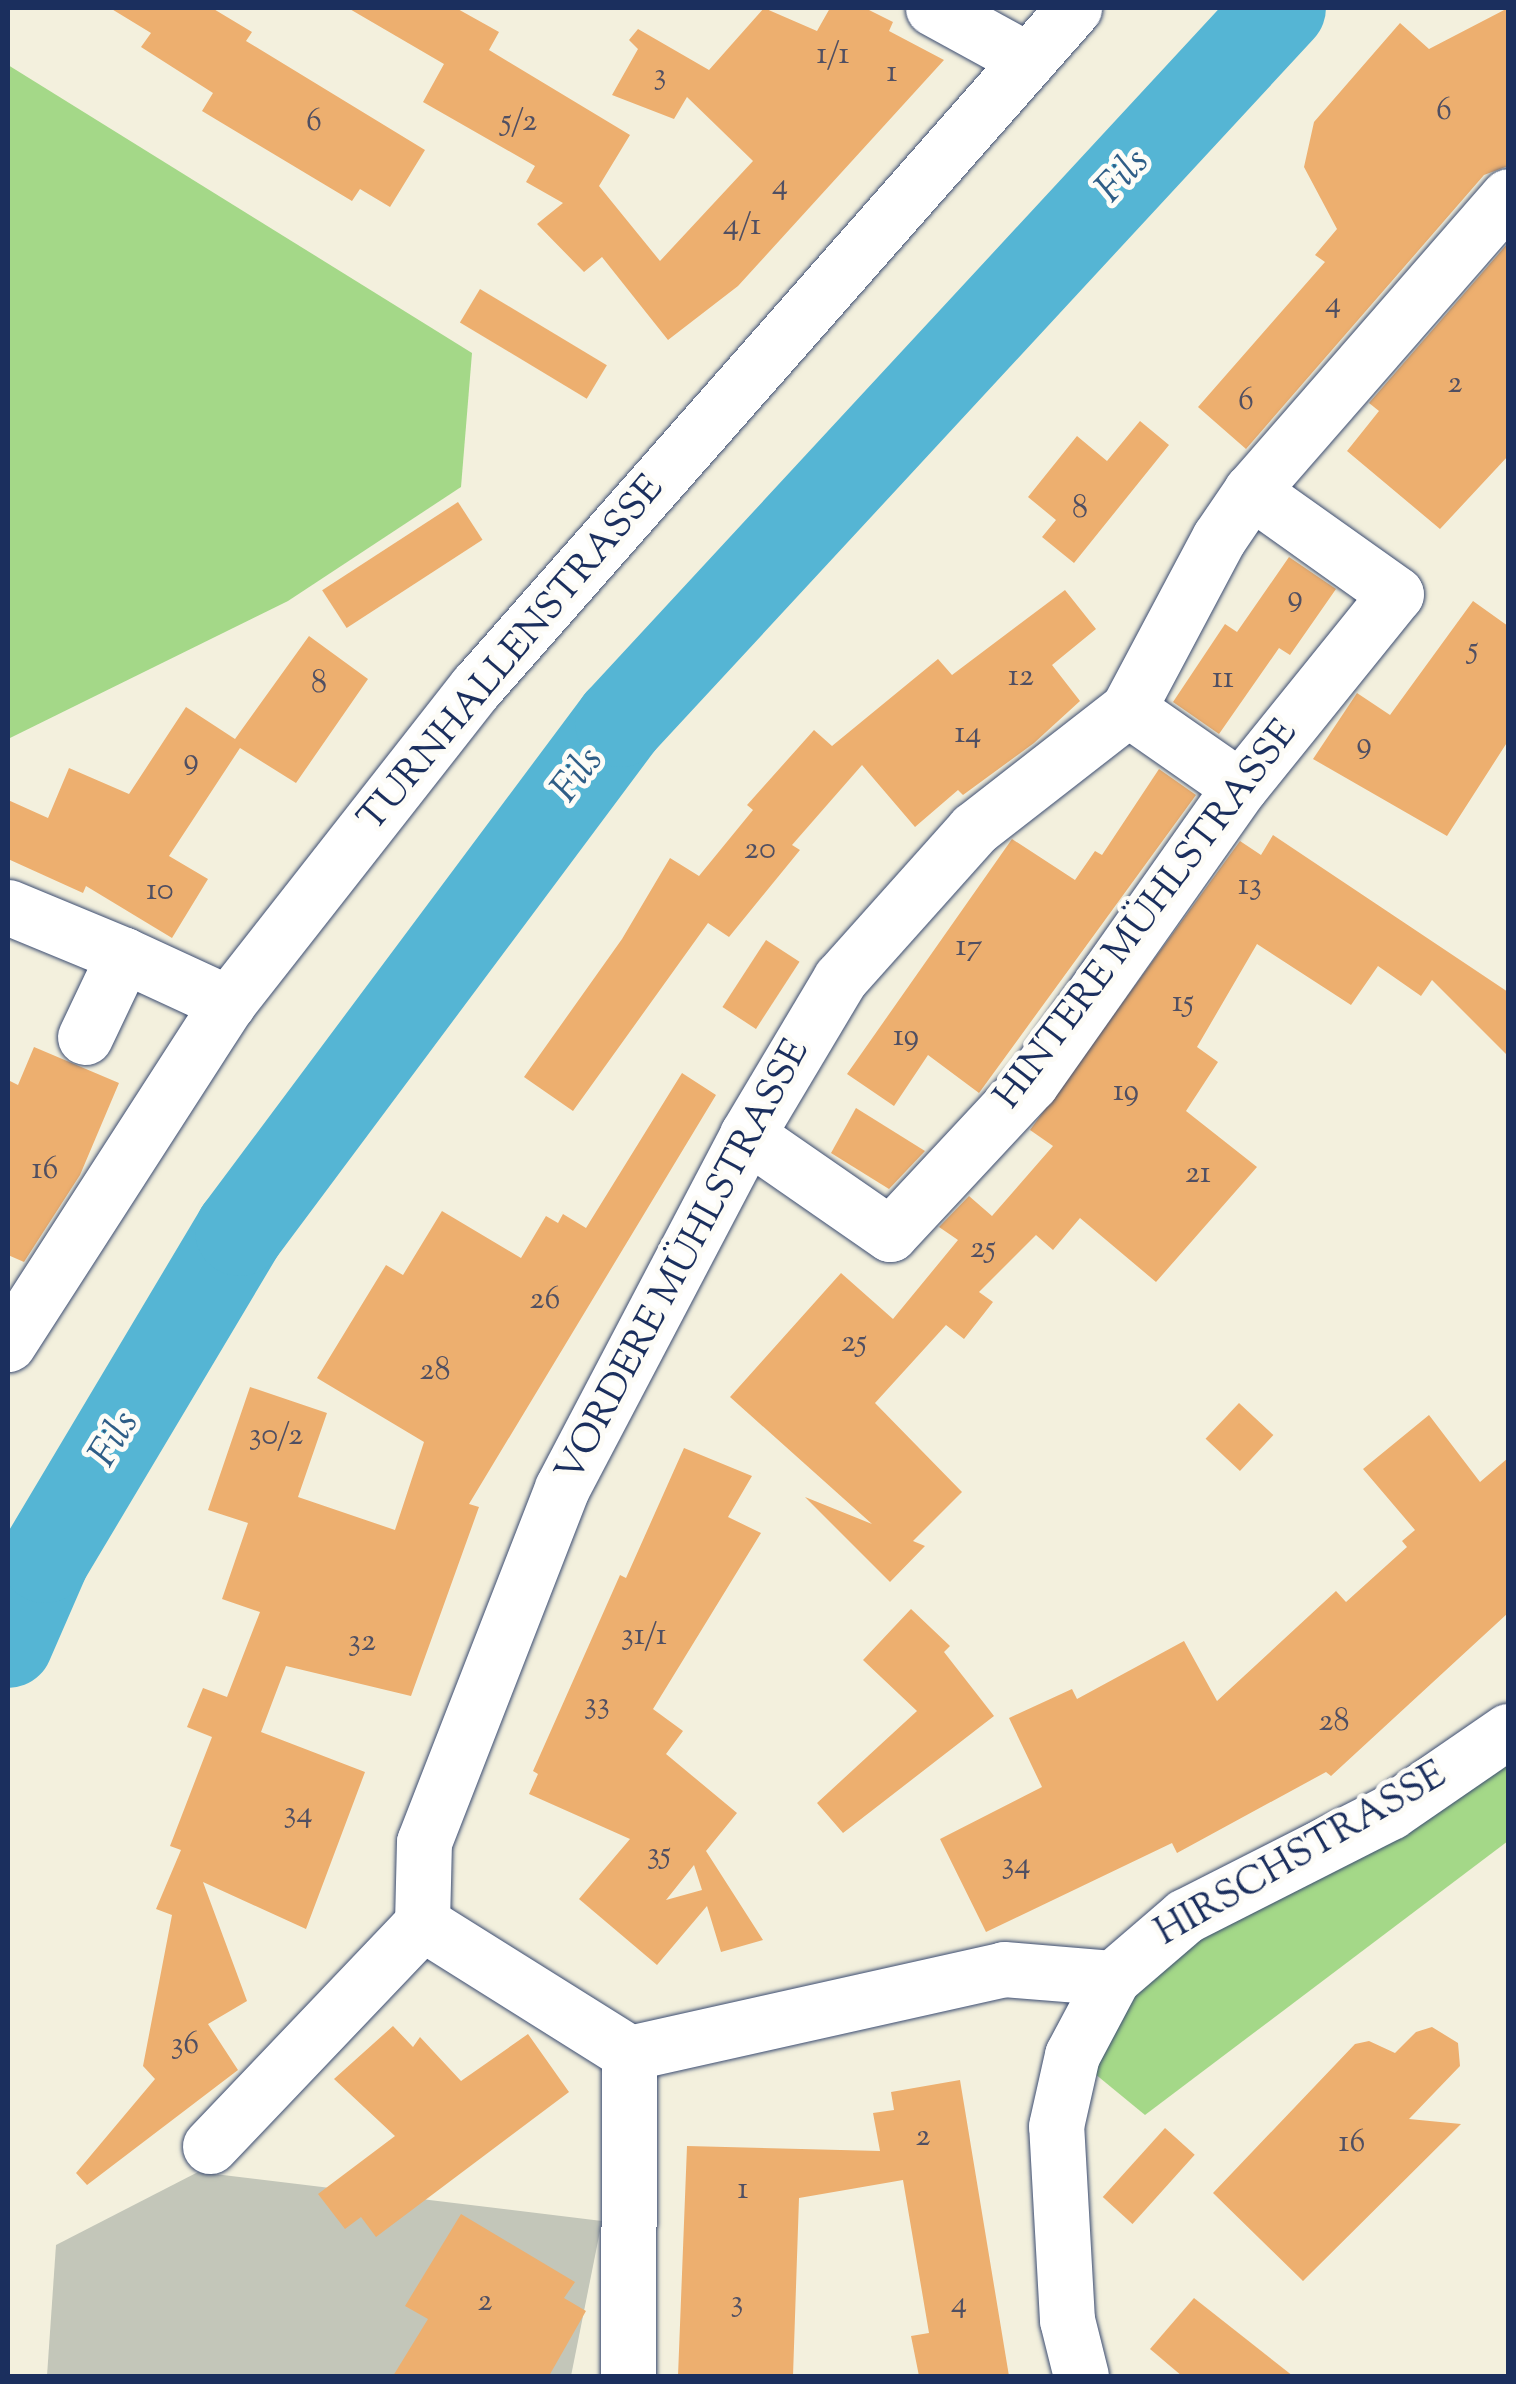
<!DOCTYPE html>
<html>
<head>
<meta charset="utf-8">
<style>
	body { margin:0 }
	#map { position:relative; width:1516px; height:2384px; overflow:hidden; background:#f3f0dd; font-family:"Sorts Mill Goudy",serif }
	div>[style] { position:absolute }
	[style*='--x'] { left:calc(var(--x)*1px); top:calc(var(--y)*1px); width:calc(var(--w)*1px); rotate:calc(var(--a)*1deg) }
	.industrial>* { inset:0; background:#c3c6b9 }
	.green>* { inset:0; background:#a4d888 }
	.river>* { height:90px; margin:-45px; padding:0 45px; transform-origin:45px; border-radius:45px; background:#55b5d4 }
	.building>* { inset:0; background:#edaf6f; transform-origin:0 0 }
	.roads { filter:drop-shadow(0 0 2px #3b4c71) drop-shadow(0 0 2px #3b4c71) }
	.minor>* { height:55px; margin:-27.5px; padding:0 27.5px; transform-origin:27.5px; border-radius:27.5px; background:#fff }
	span { translate:-50% -50%; white-space:nowrap; text-align:center; line-height:1.15; -webkit-text-stroke:10px #fdfcf7; paint-order:stroke }
	.number-label { font-size:32px; color:#504f62 }
	.number-label span { -webkit-text-stroke-width:0 }
	.street-label { font-size:38px; color:#1b2f5e }
	.water-label { font-size:40px; color:#2f5e87; font-style:italic }
	.frame { position:absolute; inset:0; border:10px solid #1b2f5e; pointer-events:none }
</style>
</head>
<body>
<div id="map">
	<div class="industrial">
		<i style="clip-path:polygon(198px 2172px,602px 2221px,571px 2376px,47px 2376px,56px 2245px)"></i>
	</div>
	<div class="green">
		<i style="clip-path:polygon(8px 65px,472px 353px,461px 487px,288px 601px,8px 739px)"></i>
		<i style="clip-path:polygon(1508px 1731px,1508px 1841px,1145px 2115px,1072px 2055px,1113px 1978px)"></i>
	</div>
	<div class="river">
		<i style="--x:8;--y:1643;--w:93;--a:-66.5"></i>
		<i style="--x:45;--y:1558;--w:381;--a:-59.2"></i>
		<i style="--x:240;--y:1231;--w:635;--a:-53.26"></i>
		<i style="--x:620;--y:722;--w:973;--a:-47.21"></i>
	</div>
	<div class="building">
		<i style="clip-path:polygon(110px 8px,212px 8px,252px 32px,246px 41px,425px 150px,390px 207px,360px 189px,352px 201px,202px 111px,213px 93px,141px 47px,151px 33px)"></i>
		<i style="clip-path:polygon(348px 8px,456px 8px,499px 32px,489px 50px,630px 135px,599px 186px,660px 261px,753px 161px,687px 97px,674px 119px,612px 95px,638px 49px,629px 40px,638px 29px,709px 70px,764px 8px,817px 31px,830px 8px,865px 8px,893px 22px,889px 31px,944px 60px,738px 286px,668px 340px,602px 257px,584px 272px,537px 224px,563px 203px,526px 182px,535px 166px,423px 102px,444px 64px)"></i>
		<i style="clip-path:polygon(1508px 8px,1508px 166px,1484px 175px,1246px 449px,1198px 407px,1325px 262px,1315px 255px,1337px 229px,1304px 167px,1314px 122px,1400px 23px,1429px 49px)"></i>
		<i style="clip-path:polygon(1508px 243px,1508px 456px,1440px 529px,1347px 451px,1379px 411px,1369px 403px)"></i>
		<i style="left:480px;top:289px;width:148px;height:39px;rotate:31deg"></i>
		<i style="clip-path:polygon(1140px 421px,1169px 445px,1074px 563px,1042px 537px,1056px 520px,1028px 497px,1077px 436px,1107px 461px)"></i>
		<i style="left:458px;top:502px;width:45px;height:162px;rotate:57deg"></i>
		<i style="clip-path:polygon(1289px 557px,1336px 589px,1290px 655px,1279px 648px,1219px 734px,1173px 702px,1225px 624px,1237px 632px)"></i>
		<i style="clip-path:polygon(1065px 590px,1096px 629px,1052px 665px,1080px 701px,1034px 743px,963px 795px,958px 790px,915px 827px,862px 765px,792px 845px,800px 850px,729px 937px,708px 923px,573px 1111px,524px 1077px,622px 939px,670px 858px,699px 876px,753px 810px,747px 805px,814px 730px,832px 746px,938px 659px,952px 675px)"></i>
		<i style="clip-path:polygon(1473px 601px,1508px 626px,1508px 741px,1447px 836px,1313px 759px,1357px 693px,1390px 715px)"></i>
		<i style="clip-path:polygon(309px 636px,368px 679px,296px 783px,240px 748px,169px 856px,208px 879px,172px 938px,86px 886px,83px 893px,8px 859px,8px 800px,48px 818px,69px 768px,129px 794px,186px 707px,235px 739px)"></i>
		<i style="clip-path:polygon(1159px 769px,1196px 795px,979px 1093px,928px 1055px,894px 1106px,847px 1074px,1012px 839px,1075px 880px,1095px 851px,1102px 855px)"></i>
		<i style="clip-path:polygon(1273px 835px,1508px 992px,1508px 1056px,1432px 980px,1421px 996px,1378px 966px,1351px 1005px,1257px 944px,1197px 1047px,1218px 1062px,1186px 1111px,1257px 1167px,1156px 1282px,1080px 1218px,1053px 1250px,1036px 1235px,979px 1292px,993px 1302px,964px 1339px,946px 1325px,875px 1403px,962px 1492px,913px 1541px,925px 1546px,890px 1582px,805px 1497px,872px 1524px,730px 1397px,841px 1273px,893px 1319px,958px 1240px,939px 1227px,969px 1196px,992px 1216px,1053px 1146px,1030px 1130px,1240px 841px,1261px 855px)"></i>
		<i style="left:766px;top:940px;width:40px;height:80px;rotate:33deg"></i>
		<i style="clip-path:polygon(34px 1047px,119px 1083px,80px 1175px,24px 1262px,8px 1255px,8px 1080px,18px 1085px)"></i>
		<i style="clip-path:polygon(682px 1073px,716px 1095px,469px 1504px,479px 1507px,411px 1696px,286px 1666px,261px 1732px,365px 1772px,306px 1929px,203px 1882px,247px 2001px,208px 2024px,238px 2070px,87px 2185px,76px 2173px,155px 2079px,143px 2066px,172px 1915px,156px 1909px,181px 1850px,170px 1846px,212px 1737px,187px 1727px,203px 1688px,227px 1697px,260px 1612px,222px 1599px,248px 1523px,208px 1510px,250px 1387px,327px 1413px,298px 1497px,395px 1530px,424px 1442px,317px 1378px,386px 1265px,403px 1275px,442px 1211px,521px 1258px,546px 1216px,558px 1223px,563px 1214px,586px 1228px)"></i>
		<i style="clip-path:polygon(856px 1108px,925px 1151px,889px 1189px,831px 1153px)"></i>
		<i style="left:1239px;top:1403px;width:47px;height:49px;rotate:43deg"></i>
		<i style="clip-path:polygon(1429px 1415px,1480px 1482px,1508px 1458px,1508px 1613px,1331px 1776px,1326px 1772px,1177px 1853px,1172px 1843px,986px 1932px,940px 1839px,1042px 1787px,1009px 1718px,1072px 1689px,1077px 1699px,1184px 1641px,1217px 1701px,1336px 1591px,1346px 1602px,1407px 1547px,1402px 1541px,1415px 1530px,1363px 1469px)"></i>
		<i style="clip-path:polygon(evenodd,684px 1448px,752px 1476px,728px 1517px,761px 1533px,653px 1709px,683px 1731px,666px 1754px,737px 1813px,706px 1851px,763px 1940px,721px 1952px,707px 1906px,657px 1965px,579px 1899px,630px 1839px,529px 1794px,538px 1774px,533px 1771px,620px 1575px,626px 1578px,684px 1448px,694px 1865px,702px 1890px,666px 1900px,694px 1865px)"></i>
		<i style="clip-path:polygon(911px 1609px,950px 1646px,944px 1652px,994px 1716px,843px 1833px,817px 1803px,917px 1711px,863px 1660px)"></i>
		<i style="clip-path:polygon(393px 2026px,413px 2047px,420px 2037px,461px 2081px,528px 2034px,569px 2092px,376px 2237px,361px 2217px,345px 2229px,318px 2194px,395px 2136px,334px 2079px)"></i>
		<i style="clip-path:polygon(1432px 2027px,1458px 2043px,1460px 2066px,1409px 2119px,1461px 2124px,1303px 2281px,1213px 2193px,1355px 2044px,1369px 2041px,1395px 2053px,1416px 2032px)"></i>
		<i style="clip-path:polygon(960px 2080px,1009px 2376px,919px 2376px,911px 2336px,929px 2333px,903px 2180px,799px 2198px,793px 2376px,678px 2376px,687px 2146px,880px 2151px,873px 2113px,894px 2110px,891px 2092px)"></i>
		<i style="left:1165px;top:2128px;width:40px;height:93px;rotate:42deg"></i>
		<i style="clip-path:polygon(461px 2214px,575px 2282px,564px 2298px,586px 2311px,549px 2376px,393px 2376px,428px 2319px,405px 2306px)"></i>
		<i style="clip-path:polygon(1194px 2298px,1293px 2376px,1182px 2376px,1150px 2349px)"></i>
	</div>
	<div class="roads">
		<div class="minor">
			<i style="--x:933;--y:8;--w:108;--a:28.7"></i>
			<i style="--x:1128;--y:709;--w:136;--a:34.9"></i>
			<i style="--x:8;--y:907;--w:126;--a:22.5"></i>
			<i style="--x:85;--y:1037;--w:91;--a:-64.6"></i>
			<i style="--x:124;--y:955;--w:115;--a:24.8"></i>
			<i style="--x:747;--y:1135;--w:174;--a:34.7"></i>
			<i style="--x:890;--y:1234;--w:207;--a:-47"></i>
			<i style="--x:1031;--y:1083;--w:362;--a:-54.8"></i>
			<i style="--x:1240;--y:787;--w:248;--a:-51.1"></i>
			<i style="--x:1396;--y:594;--w:178;--a:-144.6"></i>
			<i style="--x:8;--y:1344;--w:406;--a:-57.2"></i>
			<i style="--x:228;--y:1003;--w:402;--a:-51.9"></i>
			<i style="--x:476;--y:687;--w:905;--a:-48.63"></i>
			<i style="--x:422;--y:1923;--w:244;--a:32.1"></i>
			<i style="--x:629;--y:2053;--w:384;--a:-12.6"></i>
			<i style="--x:1004;--y:1969;--w:109;--a:4.7"></i>
			<i style="--x:210;--y:2146;--w:308;--a:-46.4"></i>
			<i style="--x:422;--y:1923;--w:81;--a:-88.6"></i>
			<i style="--x:424;--y:1842;--w:380;--a:-68.7"></i>
			<i style="--x:562;--y:1488;--w:399;--a:-62.3"></i>
			<i style="--x:747;--y:1135;--w:182;--a:-59.2"></i>
			<i style="--x:840;--y:979;--w:201;--a:-48.2"></i>
			<i style="--x:974;--y:829;--w:195;--a:-37.9"></i>
			<i style="--x:1128;--y:709;--w:194;--a:-62"></i>
			<i style="--x:1219;--y:538;--w:57;--a:-55.8"></i>
			<i style="--x:1251;--y:491;--w:391;--a:-48.9"></i>
			<i style="--x:628;--y:2376;--w:323;--a:-89.8"></i>
			<i style="--x:1081;--y:2376;--w:58;--a:-104"></i>
			<i style="--x:1067;--y:2320;--w:194;--a:-93.2"></i>
			<i style="--x:1056;--y:2126;--w:73;--a:-77.3"></i>
			<i style="--x:1072;--y:2055;--w:87;--a:-62"></i>
			<i style="--x:1113;--y:1978;--w:95;--a:-40.7"></i>
			<i style="--x:1185;--y:1916;--w:230;--a:-26.9"></i>
			<i style="--x:1390;--y:1812;--w:143;--a:-34.5"></i>
		</div>
	</div>
	<div class="number-label">
		<span style="left:833px;top:55px">1/1</span>
		<span style="left:892px;top:73px">1</span>
		<span style="left:660px;top:76px">3</span>
		<span style="left:1444px;top:111px">6</span>
		<span style="left:314px;top:122px">6</span>
		<span style="left:519px;top:122px">5/2</span>
		<span style="left:780px;top:186px">4</span>
		<span style="left:742px;top:226px">4/1</span>
		<span style="left:1333px;top:304px">4</span>
		<span style="left:1455px;top:384px">2</span>
		<span style="left:1246px;top:401px">6</span>
		<span style="left:1080px;top:509px">8</span>
		<span style="left:1295px;top:598px">9</span>
		<span style="left:1473px;top:650px">5</span>
		<span style="left:1021px;top:677px">12</span>
		<span style="left:1223px;top:679px">11</span>
		<span style="left:319px;top:684px">8</span>
		<span style="left:968px;top:734px">14</span>
		<span style="left:1364px;top:745px">9</span>
		<span style="left:191px;top:761px">9</span>
		<span style="left:760px;top:850px">20</span>
		<span style="left:1250px;top:886px">13</span>
		<span style="left:160px;top:891px">10</span>
		<span style="left:969px;top:947px">17</span>
		<span style="left:1183px;top:1003px">15</span>
		<span style="left:906px;top:1037px">19</span>
		<span style="left:1126px;top:1092px">19</span>
		<span style="left:45px;top:1170px">16</span>
		<span style="left:1198px;top:1174px">21</span>
		<span style="left:983px;top:1249px">25</span>
		<span style="left:545px;top:1300px">26</span>
		<span style="left:854px;top:1343px">25</span>
		<span style="left:435px;top:1371px">28</span>
		<span style="left:276px;top:1436px">30/2</span>
		<span style="left:644px;top:1636px">31/1</span>
		<span style="left:362px;top:1642px">32</span>
		<span style="left:597px;top:1705px">33</span>
		<span style="left:1334px;top:1722px">28</span>
		<span style="left:298px;top:1814px">34</span>
		<span style="left:659px;top:1855px">35</span>
		<span style="left:1016px;top:1865px">34</span>
		<span style="left:185px;top:2045px">36</span>
		<span style="left:923px;top:2137px">2</span>
		<span style="left:1352px;top:2143px">16</span>
		<span style="left:743px;top:2190px">1</span>
		<span style="left:485px;top:2302px">2</span>
		<span style="left:737px;top:2303px">3</span>
		<span style="left:959px;top:2304px">4</span>
	</div>
	<div class="street-label">
		<span style="left:513px;top:655px;rotate:-50deg">TURNHALLENSTRASSE</span>
		<span style="left:1148px;top:916px;rotate:-53deg">HINTERE MÜHLSTRASSE</span>
		<span style="left:685px;top:1262px;rotate:-62deg">VORDERE MÜHLSTRASSE</span>
		<span style="left:1302px;top:1856px;rotate:-30deg">HIRSCHSTRASSE</span>
	</div>
	<div class="water-label">
		<span style="left:1124px;top:177px;rotate:-47deg">Fils</span>
		<span style="left:579px;top:776px;rotate:-53deg">Fils</span>
		<span style="left:116px;top:1440px;rotate:-59deg">Fils</span>
	</div>
	<div class="frame"></div>
</div>
</body>
</html>
